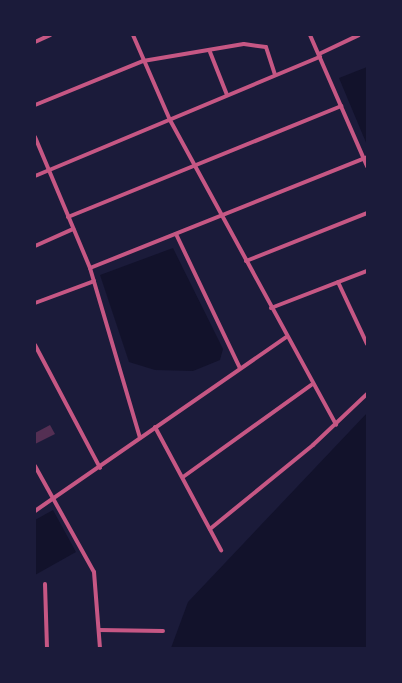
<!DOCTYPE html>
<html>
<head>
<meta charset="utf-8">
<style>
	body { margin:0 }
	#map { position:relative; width:402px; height:683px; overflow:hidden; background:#1b1b3a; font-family:"PT Sans",sans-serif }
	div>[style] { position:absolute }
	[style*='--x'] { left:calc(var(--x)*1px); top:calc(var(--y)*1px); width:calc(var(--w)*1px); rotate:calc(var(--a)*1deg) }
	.water>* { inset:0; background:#12122b }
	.building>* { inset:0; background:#542f53 }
	.minor>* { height:4px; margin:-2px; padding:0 2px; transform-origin:2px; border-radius:2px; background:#c65784 }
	span { translate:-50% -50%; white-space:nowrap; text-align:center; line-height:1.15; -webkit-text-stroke:4.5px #1b1b3a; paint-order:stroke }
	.frame { position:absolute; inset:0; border:36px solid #1b1b3a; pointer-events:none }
</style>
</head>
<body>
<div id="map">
	<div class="water">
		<i style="clip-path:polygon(367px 67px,367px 145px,339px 78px)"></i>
		<i style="clip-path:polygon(173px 248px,223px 349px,220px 360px,193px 371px,155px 370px,129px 362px,100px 275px)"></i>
		<i style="clip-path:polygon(367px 413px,367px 648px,171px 648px,188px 602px)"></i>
		<i style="clip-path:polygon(53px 510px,76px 552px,35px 575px,35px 520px)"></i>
	</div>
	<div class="building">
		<i style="clip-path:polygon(50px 425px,55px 434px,35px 444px,35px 433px)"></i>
	</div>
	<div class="minor">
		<i style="--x:133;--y:35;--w:93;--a:66.5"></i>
		<i style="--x:170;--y:120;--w:347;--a:61.4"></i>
		<i style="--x:310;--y:35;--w:143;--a:66.5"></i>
		<i style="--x:35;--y:42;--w:17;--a:-25"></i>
		<i style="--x:210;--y:52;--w:46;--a:68.4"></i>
		<i style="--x:319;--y:54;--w:44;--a:-25.4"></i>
		<i style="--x:35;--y:105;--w:117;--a:-22.2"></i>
		<i style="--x:143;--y:61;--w:102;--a:-9.6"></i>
		<i style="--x:244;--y:44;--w:22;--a:8"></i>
		<i style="--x:266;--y:47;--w:29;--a:72"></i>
		<i style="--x:35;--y:137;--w:142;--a:67.2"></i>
		<i style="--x:90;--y:268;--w:177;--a:73.6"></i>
		<i style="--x:35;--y:176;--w:309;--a:-22.7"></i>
		<i style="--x:68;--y:217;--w:295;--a:-22.1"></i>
		<i style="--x:176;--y:234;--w:148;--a:64.5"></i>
		<i style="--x:35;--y:246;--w:42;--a:-24.1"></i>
		<i style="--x:246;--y:261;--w:130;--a:-21.6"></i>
		<i style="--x:90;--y:268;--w:298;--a:-21.8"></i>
		<i style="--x:338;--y:282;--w:68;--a:64.9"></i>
		<i style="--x:35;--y:303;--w:63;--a:-20.4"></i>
		<i style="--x:271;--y:308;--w:103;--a:-21.1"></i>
		<i style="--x:35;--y:345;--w:139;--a:62.1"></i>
		<i style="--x:155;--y:427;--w:140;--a:61.8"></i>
		<i style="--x:35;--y:466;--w:121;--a:60.9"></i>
		<i style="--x:94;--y:572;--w:76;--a:85.5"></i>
		<i style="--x:183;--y:477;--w:158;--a:-35.7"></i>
		<i style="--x:35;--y:511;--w:305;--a:-34.7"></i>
		<i style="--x:210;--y:529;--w:133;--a:-39.2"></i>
		<i style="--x:313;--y:445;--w:74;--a:-43.4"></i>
		<i style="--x:45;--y:584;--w:64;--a:88.2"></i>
		<i style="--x:99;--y:630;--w:64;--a:0.9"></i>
	</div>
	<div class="frame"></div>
</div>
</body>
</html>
